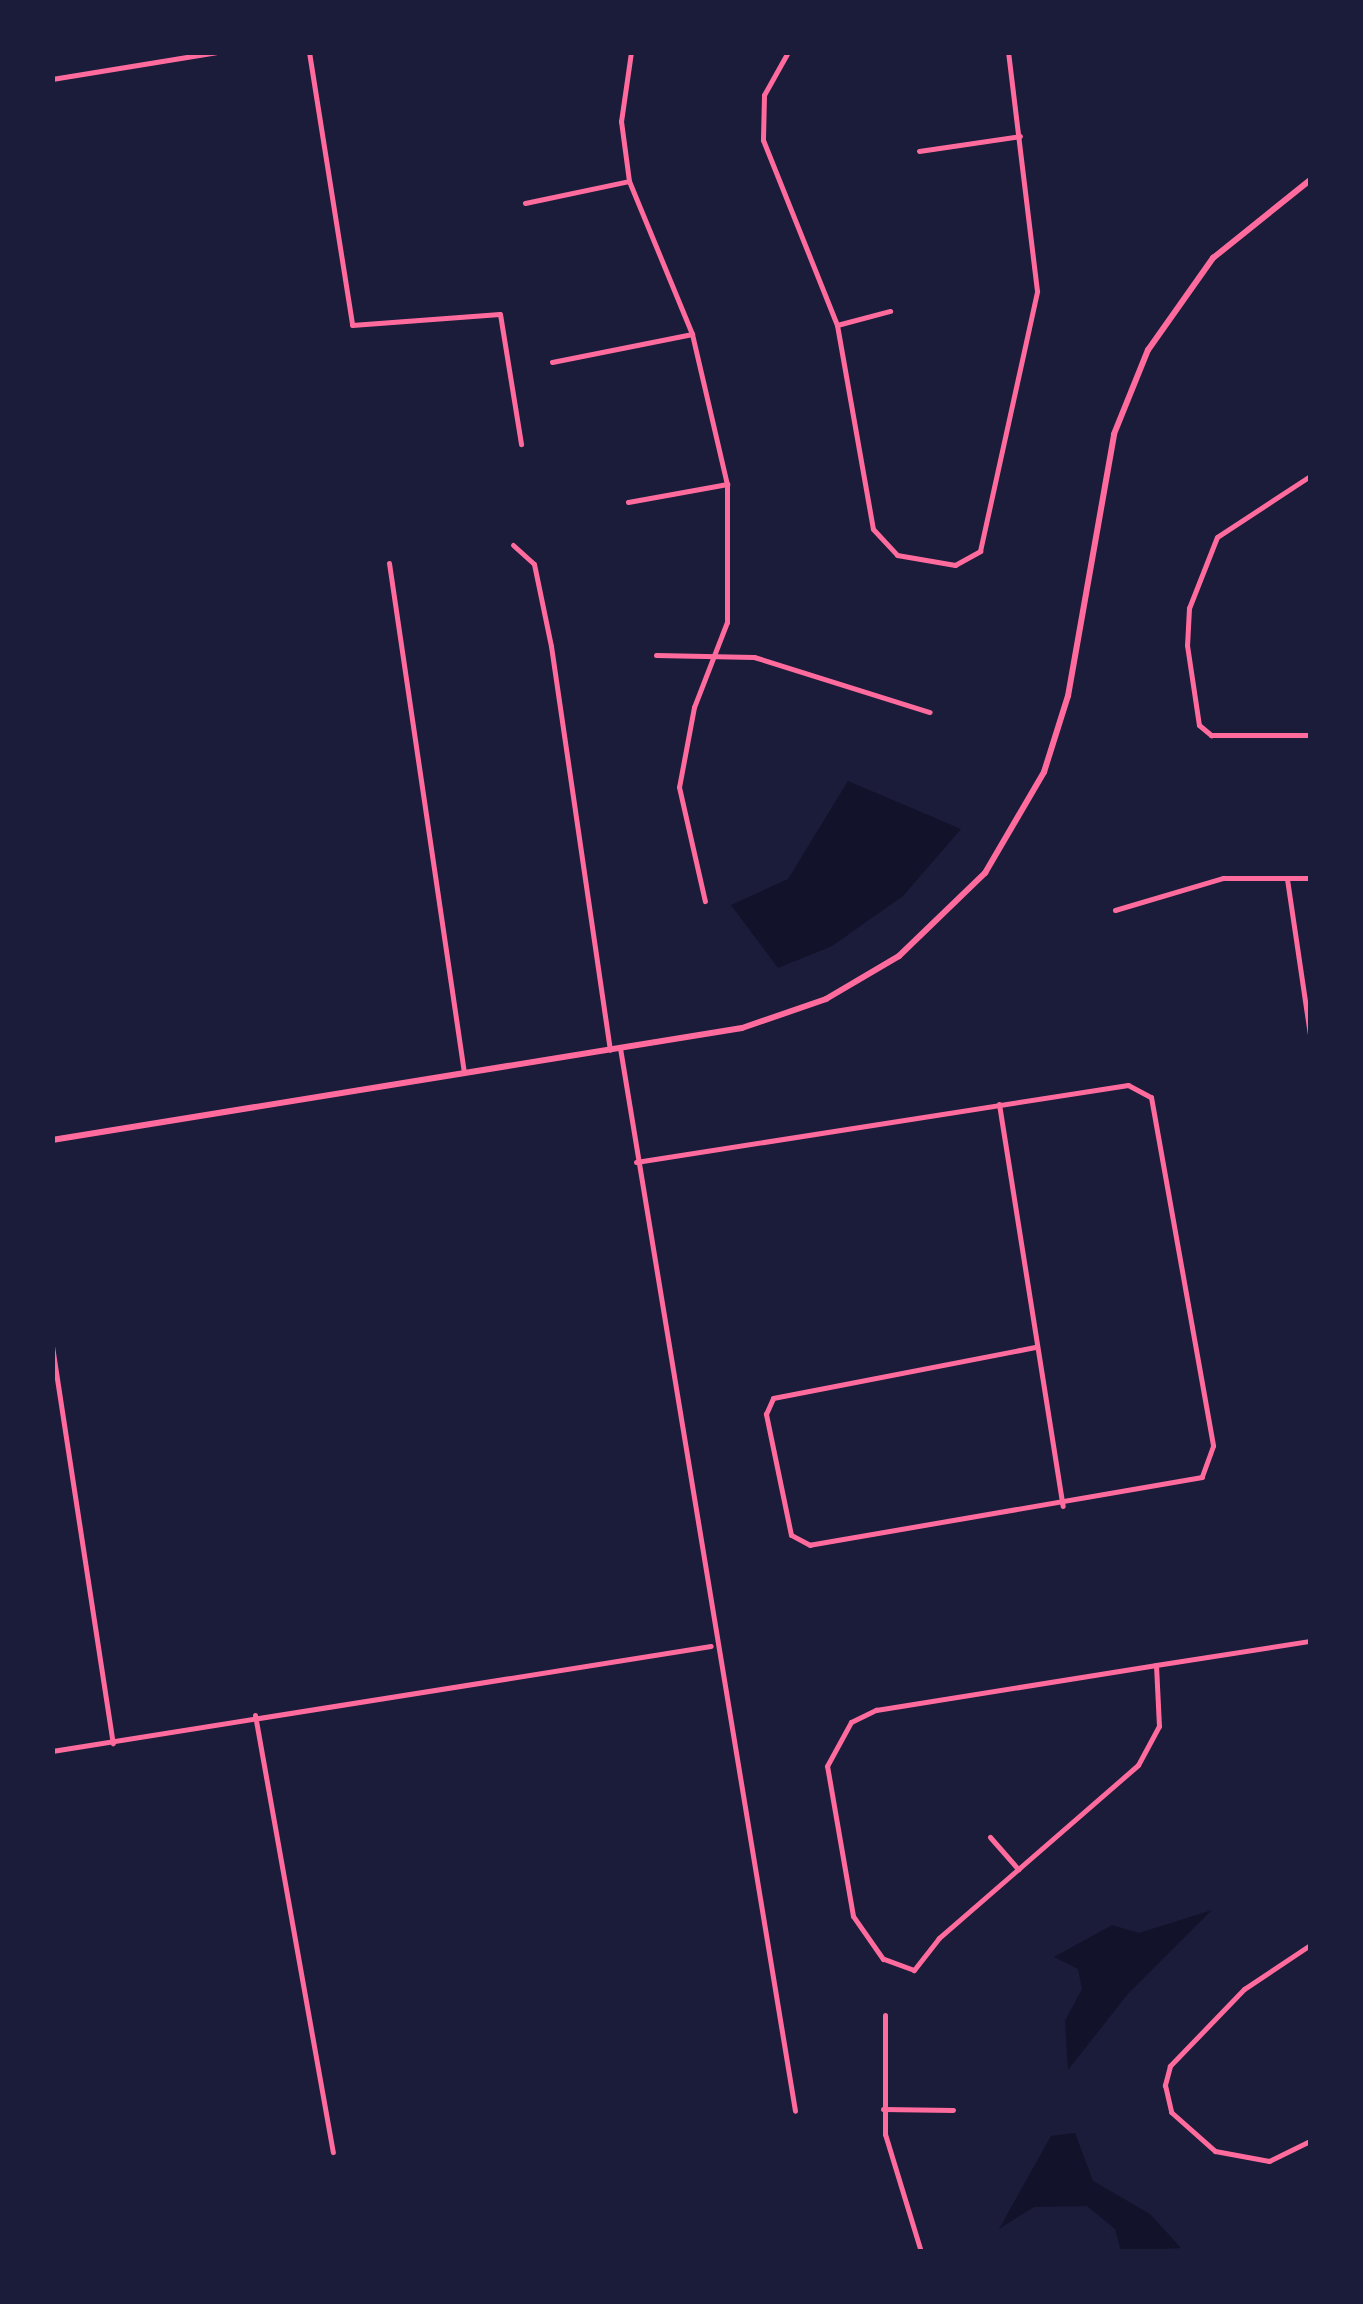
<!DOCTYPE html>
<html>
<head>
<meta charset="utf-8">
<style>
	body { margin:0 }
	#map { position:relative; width:1363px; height:2304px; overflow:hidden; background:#1b1b3a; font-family:Cabin,sans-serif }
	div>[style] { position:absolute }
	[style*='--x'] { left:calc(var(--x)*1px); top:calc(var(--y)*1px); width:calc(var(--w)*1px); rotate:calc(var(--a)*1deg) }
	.water>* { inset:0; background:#12122b }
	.minor>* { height:5px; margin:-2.5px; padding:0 2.5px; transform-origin:2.5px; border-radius:2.5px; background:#ff6b9d }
	.tertiary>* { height:6px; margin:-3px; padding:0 3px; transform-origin:3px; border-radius:3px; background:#ff6b9d }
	span { translate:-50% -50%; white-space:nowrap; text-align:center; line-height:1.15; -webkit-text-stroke:8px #1b1b3a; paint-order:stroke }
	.frame { position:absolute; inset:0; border:55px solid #1b1b3a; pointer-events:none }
</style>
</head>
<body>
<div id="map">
	<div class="water">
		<i style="clip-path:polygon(848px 781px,961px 829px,903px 896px,832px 946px,778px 968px,731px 905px,788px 879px)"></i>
		<i style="clip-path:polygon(1212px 1910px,1127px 1995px,1068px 2070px,1065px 2021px,1082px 1989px,1078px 1969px,1054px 1957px,1112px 1925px,1139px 1933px)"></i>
		<i style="clip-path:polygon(1075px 2133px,1093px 2181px,1150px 2214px,1181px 2248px,1121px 2251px,1115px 2229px,1087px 2206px,1034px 2207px,999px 2229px,1051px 2136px)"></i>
	</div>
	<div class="minor">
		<i style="--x:309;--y:52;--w:276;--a:81"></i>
		<i style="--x:352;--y:325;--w:148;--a:-4.3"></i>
		<i style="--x:500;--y:314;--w:132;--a:80.8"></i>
		<i style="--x:631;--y:52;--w:70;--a:98.2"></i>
		<i style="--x:621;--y:121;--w:61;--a:82.4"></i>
		<i style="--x:629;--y:181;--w:165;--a:67.6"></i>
		<i style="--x:692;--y:334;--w:154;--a:76.9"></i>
		<i style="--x:727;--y:484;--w:138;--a:90"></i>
		<i style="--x:727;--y:622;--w:91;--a:111.2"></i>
		<i style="--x:694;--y:707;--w:81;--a:100.6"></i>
		<i style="--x:679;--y:787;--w:117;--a:77.2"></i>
		<i style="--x:788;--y:52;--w:49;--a:119.2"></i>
		<i style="--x:764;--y:95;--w:45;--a:91.3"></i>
		<i style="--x:763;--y:140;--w:199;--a:68.2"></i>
		<i style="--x:837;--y:325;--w:207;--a:80"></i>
		<i style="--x:873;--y:529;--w:35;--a:47"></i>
		<i style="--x:897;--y:555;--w:59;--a:9.8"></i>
		<i style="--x:955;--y:565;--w:29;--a:-29"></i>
		<i style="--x:980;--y:551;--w:266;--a:-77.6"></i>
		<i style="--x:1037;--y:291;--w:241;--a:-96.9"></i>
		<i style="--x:52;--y:79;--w:166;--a:-9.3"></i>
		<i style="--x:919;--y:151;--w:102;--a:-8.4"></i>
		<i style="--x:525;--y:203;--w:106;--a:-11.9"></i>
		<i style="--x:837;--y:325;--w:55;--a:-14.8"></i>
		<i style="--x:552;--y:362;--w:143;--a:-11.3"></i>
		<i style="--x:1310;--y:476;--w:111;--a:146.7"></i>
		<i style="--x:1217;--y:537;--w:76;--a:111.5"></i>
		<i style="--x:1189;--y:608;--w:37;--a:93"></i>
		<i style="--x:1187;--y:645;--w:81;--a:81.5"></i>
		<i style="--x:1199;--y:725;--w:16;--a:40"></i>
		<i style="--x:1211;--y:735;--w:99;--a:0"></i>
		<i style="--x:628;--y:502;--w:101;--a:-10.3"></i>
		<i style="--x:513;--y:545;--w:28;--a:42"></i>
		<i style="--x:534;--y:564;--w:84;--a:78.3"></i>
		<i style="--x:551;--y:646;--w:408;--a:81.7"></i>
		<i style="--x:389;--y:563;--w:515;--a:81.63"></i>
		<i style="--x:656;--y:655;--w:98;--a:1.2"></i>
		<i style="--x:754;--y:657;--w:184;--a:17.4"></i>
		<i style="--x:1287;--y:879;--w:157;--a:81.6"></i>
		<i style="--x:1115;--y:910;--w:113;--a:-16.5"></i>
		<i style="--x:1223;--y:878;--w:87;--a:0"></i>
		<i style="--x:620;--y:1048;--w:1077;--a:80.65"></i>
		<i style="--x:999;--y:1104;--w:407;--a:81"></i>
		<i style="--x:636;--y:1162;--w:498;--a:-8.9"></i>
		<i style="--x:1128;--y:1085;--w:26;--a:28"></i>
		<i style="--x:1151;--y:1097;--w:354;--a:79.9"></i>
		<i style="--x:1213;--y:1446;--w:33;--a:110"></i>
		<i style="--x:1202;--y:1477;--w:398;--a:170.2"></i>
		<i style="--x:810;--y:1545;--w:21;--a:-152"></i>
		<i style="--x:791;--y:1535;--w:124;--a:-101.7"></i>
		<i style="--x:766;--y:1414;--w:17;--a:-66"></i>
		<i style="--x:773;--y:1398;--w:267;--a:-11"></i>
		<i style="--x:52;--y:1346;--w:402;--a:81.3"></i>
		<i style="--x:1156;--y:1665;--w:61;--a:87.2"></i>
		<i style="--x:1159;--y:1726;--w:44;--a:118.3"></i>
		<i style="--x:1138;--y:1765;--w:264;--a:139"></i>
		<i style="--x:939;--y:1938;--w:41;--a:128"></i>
		<i style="--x:914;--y:1970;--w:33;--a:-160"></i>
		<i style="--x:883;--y:1959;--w:52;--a:-124.9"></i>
		<i style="--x:853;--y:1916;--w:152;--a:-99.8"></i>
		<i style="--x:827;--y:1766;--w:50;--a:-61.4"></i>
		<i style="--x:851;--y:1722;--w:28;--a:-26"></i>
		<i style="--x:876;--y:1710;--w:284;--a:-9.1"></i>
		<i style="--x:1156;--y:1665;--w:156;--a:-8.9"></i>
		<i style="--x:255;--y:1715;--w:444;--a:79.9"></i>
		<i style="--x:52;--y:1751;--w:667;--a:-9.05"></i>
		<i style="--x:990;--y:1837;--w:43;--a:48.8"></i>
		<i style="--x:1310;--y:1945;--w:79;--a:146.3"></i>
		<i style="--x:1244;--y:1989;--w:107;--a:133.9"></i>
		<i style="--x:1170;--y:2066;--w:20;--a:105"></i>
		<i style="--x:1165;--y:2085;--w:28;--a:77"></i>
		<i style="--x:1171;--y:2112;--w:59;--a:41.6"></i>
		<i style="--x:1215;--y:2151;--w:55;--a:10.5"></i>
		<i style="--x:1269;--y:2161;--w:46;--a:-26"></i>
		<i style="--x:885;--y:2015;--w:119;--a:90"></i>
		<i style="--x:885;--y:2134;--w:123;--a:73"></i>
		<i style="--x:883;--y:2109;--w:70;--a:0.8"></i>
	</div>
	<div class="tertiary">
		<i style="--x:52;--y:1140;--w:699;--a:-9.22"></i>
		<i style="--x:742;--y:1028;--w:89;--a:-19"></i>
		<i style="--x:826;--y:999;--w:85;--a:-30.5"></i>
		<i style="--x:899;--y:956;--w:120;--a:-44"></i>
		<i style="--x:985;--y:873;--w:117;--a:-59.7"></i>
		<i style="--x:1044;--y:772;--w:80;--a:-72.5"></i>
		<i style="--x:1068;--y:696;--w:266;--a:-80"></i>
		<i style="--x:1114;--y:434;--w:91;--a:-68"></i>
		<i style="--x:1148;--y:350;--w:113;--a:-54.8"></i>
		<i style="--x:1213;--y:258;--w:124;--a:-38.8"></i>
	</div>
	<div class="frame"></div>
</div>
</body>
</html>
